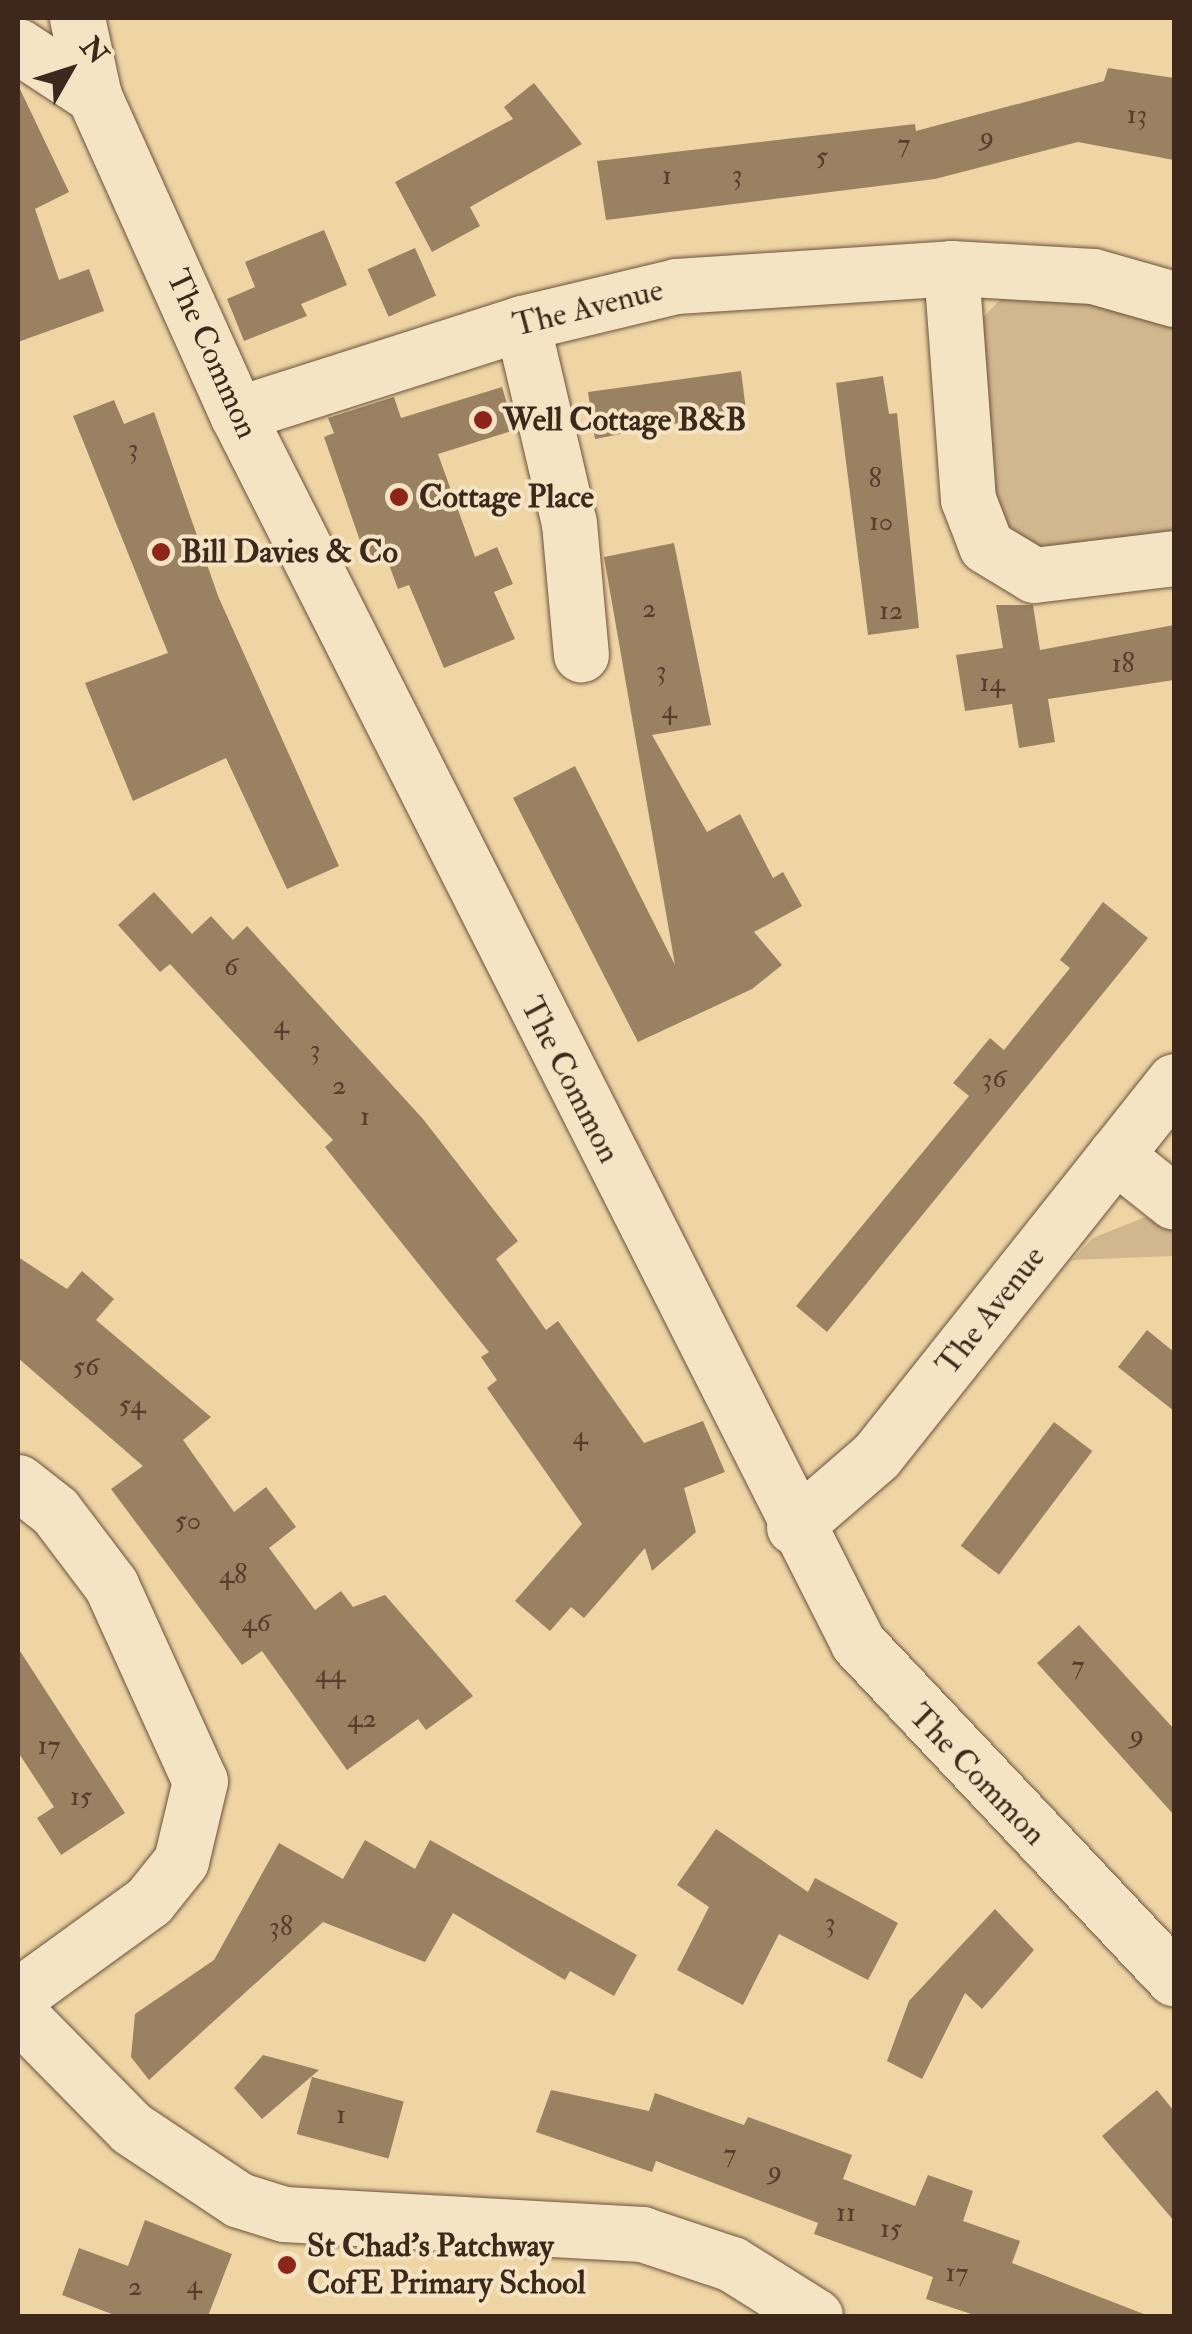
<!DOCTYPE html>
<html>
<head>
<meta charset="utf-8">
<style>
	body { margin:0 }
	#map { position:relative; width:1192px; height:2334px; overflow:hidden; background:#efd5a4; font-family:"IM FELL Double Pica",serif }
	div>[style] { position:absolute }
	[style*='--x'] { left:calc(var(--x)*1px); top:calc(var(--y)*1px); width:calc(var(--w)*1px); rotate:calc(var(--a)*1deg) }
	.green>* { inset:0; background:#d1b78d }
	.building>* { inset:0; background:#9a8162; transform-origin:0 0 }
	.roads { filter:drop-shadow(0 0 2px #6a523d) drop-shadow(0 0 2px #6a523d) }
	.minor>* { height:55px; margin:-27.5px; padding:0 27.5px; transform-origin:27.5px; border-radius:27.5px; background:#f5e4c4 }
	.dots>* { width:28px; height:28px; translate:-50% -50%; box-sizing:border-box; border:5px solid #f5e4c4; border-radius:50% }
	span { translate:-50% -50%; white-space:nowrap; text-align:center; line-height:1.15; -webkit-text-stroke:8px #f5e4c4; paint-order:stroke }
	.number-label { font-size:28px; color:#553e2d }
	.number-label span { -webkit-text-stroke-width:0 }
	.street-label { font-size:32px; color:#3e271b }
	.poi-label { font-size:32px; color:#3e271b; font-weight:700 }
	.left { translate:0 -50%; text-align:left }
	.frame { position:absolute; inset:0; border:20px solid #3e271b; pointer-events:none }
	.north { position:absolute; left:20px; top:20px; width:100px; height:100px; -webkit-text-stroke:8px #f5e4c4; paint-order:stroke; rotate:51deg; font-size:28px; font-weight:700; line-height:40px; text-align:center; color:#3e271b }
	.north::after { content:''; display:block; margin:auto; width:35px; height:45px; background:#3e271b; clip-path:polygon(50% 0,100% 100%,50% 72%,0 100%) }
</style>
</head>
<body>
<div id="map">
	<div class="green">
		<i style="clip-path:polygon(1006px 294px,1147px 308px,1174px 323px,1174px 530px,1034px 549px,998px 530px,976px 324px)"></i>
		<i style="clip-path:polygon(1145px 1217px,1174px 1230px,1174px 1256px,1072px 1260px,1093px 1238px)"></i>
	</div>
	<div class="building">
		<i style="clip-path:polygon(1108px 68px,1174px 78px,1174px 160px,1078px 142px,935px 179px,606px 220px,597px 161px,915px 124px,916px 131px,1104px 81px)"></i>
		<i style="clip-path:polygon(534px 83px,582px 144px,470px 207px,480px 226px,432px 252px,395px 182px,513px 119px,504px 107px)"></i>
		<i style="clip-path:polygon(18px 85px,69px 192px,35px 209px,59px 280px,89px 269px,104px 311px,18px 342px)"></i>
		<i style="clip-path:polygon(324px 230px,347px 285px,301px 304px,307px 316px,244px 341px,227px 299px,255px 287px,245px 262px)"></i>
		<i style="left:415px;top:248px;width:52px;height:52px;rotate:66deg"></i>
		<i style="clip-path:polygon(741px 371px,746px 410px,595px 439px,588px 392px)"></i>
		<i style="clip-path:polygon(883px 376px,889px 414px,897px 413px,919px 628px,868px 635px,836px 383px)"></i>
		<i style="clip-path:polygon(502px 387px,515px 430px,438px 454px,475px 557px,497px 547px,513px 584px,494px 592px,515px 639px,444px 668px,409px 585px,398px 589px,385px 554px,367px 561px,324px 437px,334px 433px,328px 418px,394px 397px,401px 418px)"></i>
		<i style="clip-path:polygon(114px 400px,124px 424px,154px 412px,218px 596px,339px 866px,287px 889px,226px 758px,133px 801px,85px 683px,168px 653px,73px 416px)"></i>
		<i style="clip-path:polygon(674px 543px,711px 725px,652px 735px,707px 832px,740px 814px,773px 878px,783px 872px,802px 906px,754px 932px,782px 965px,752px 989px,638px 1042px,513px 798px,575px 766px,675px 965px,604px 557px)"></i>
		<i style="clip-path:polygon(996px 605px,1033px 605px,1040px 650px,1174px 625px,1174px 680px,1048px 699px,1055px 742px,1019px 748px,1012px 704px,965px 711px,956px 655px,1003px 648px)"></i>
		<i style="clip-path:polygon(154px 892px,192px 934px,211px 916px,233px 940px,247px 926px,423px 1119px,518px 1241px,496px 1259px,520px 1293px,546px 1330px,558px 1321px,644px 1443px,703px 1421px,725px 1472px,684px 1488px,696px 1532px,652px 1571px,645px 1548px,584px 1618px,571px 1607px,550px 1631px,515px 1601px,582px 1524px,487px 1388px,497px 1380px,481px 1357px,489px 1352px,325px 1147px,333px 1140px,170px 964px,160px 972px,118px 925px)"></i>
		<i style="clip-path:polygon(1103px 902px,1148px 938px,827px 1332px,796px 1306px,969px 1096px,953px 1083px,990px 1038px,1004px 1050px,1070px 968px,1060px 960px)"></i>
		<i style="clip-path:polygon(18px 1257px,67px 1289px,82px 1271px,114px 1299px,96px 1320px,211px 1417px,183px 1440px,234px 1512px,266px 1487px,296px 1527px,269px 1548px,315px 1610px,341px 1591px,353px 1607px,385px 1595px,473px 1696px,426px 1730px,418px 1719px,347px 1770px,262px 1651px,242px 1665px,111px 1489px,143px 1466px,18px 1358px)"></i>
		<i style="clip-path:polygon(1147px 1330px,1174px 1352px,1174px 1411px,1118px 1367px)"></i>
		<i style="left:1054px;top:1422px;width:48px;height:155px;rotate:37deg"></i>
		<i style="clip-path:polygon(1079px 1625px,1174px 1729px,1174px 1815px,1037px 1663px)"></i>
		<i style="clip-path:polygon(18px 1648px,125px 1813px,61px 1855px,37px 1818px,54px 1807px,18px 1752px)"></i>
		<i style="clip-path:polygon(716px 1829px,808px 1892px,815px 1878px,898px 1923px,868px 1980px,779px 1934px,743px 2005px,677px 1970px,709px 1907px,677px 1885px)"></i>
		<i style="clip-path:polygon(365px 1840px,415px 1869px,430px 1840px,637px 1955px,614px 1996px,570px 1971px,565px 1980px,453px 1913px,425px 1962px,323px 1922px,149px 2080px,131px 2057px,135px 2014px,214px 1960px,279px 1843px,343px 1879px)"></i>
		<i style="clip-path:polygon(995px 1909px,1034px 1950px,982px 2009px,965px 1993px,922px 2079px,887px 2061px,909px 2001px)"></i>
		<i style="clip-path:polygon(263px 2055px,319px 2070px,262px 2119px,234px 2088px)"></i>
		<i style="left:312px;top:2077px;width:95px;height:59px;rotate:15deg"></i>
		<i style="clip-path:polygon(551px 2090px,649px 2111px,655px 2093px,744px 2125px,748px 2117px,852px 2155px,843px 2179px,915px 2206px,928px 2175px,973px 2191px,963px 2221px,1020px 2241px,1012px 2263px,1149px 2316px,977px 2316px,926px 2299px,933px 2277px,814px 2234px,818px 2223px,656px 2161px,652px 2172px,536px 2132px)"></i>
		<i style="clip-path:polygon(1157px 2090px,1174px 2111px,1174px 2221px,1102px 2136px)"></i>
		<i style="clip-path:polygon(145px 2220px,232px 2254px,208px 2316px,117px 2316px,62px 2295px,79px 2248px,128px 2266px)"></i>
	</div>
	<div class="roads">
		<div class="minor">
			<i style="--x:77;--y:18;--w:80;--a:77.7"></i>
			<i style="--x:94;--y:96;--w:349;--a:65.8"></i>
			<i style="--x:237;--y:414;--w:1377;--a:63.19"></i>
			<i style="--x:858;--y:1643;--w:461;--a:46.7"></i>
			<i style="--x:18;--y:46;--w:91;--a:33.3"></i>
			<i style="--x:951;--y:268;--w:232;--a:85.8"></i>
			<i style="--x:968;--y:499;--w:50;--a:69"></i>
			<i style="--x:986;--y:546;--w:56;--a:31.1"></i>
			<i style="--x:1034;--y:575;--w:141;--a:-6.9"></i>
			<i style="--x:522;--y:323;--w:205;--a:76.8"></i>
			<i style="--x:569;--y:523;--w:132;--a:84.8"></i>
			<i style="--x:237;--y:414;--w:299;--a:-17.7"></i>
			<i style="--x:522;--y:323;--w:158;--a:-13.5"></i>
			<i style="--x:676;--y:286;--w:276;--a:-3.7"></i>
			<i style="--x:951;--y:268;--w:142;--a:3.2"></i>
			<i style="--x:1093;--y:276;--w:84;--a:15.9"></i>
			<i style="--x:1115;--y:1155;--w:75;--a:38.5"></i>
			<i style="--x:18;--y:1482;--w:47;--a:38.1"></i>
			<i style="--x:55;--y:1511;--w:93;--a:52.9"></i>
			<i style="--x:111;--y:1585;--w:215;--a:65.6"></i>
			<i style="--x:200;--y:1781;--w:82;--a:103.4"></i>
			<i style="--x:181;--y:1861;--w:51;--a:128.7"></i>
			<i style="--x:149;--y:1901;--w:162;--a:144.1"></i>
			<i style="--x:794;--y:1527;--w:108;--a:-40.9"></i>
			<i style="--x:876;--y:1456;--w:479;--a:-51.5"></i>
			<i style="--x:18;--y:2013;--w:161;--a:45.5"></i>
			<i style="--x:131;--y:2128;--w:130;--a:33.7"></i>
			<i style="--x:239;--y:2200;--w:47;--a:17.3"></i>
			<i style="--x:284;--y:2214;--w:359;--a:3.2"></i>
			<i style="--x:642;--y:2234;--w:95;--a:18.4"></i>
			<i style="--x:732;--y:2264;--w:98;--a:32.1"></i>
		</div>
	</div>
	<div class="dots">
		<i style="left:483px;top:420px;background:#8f2418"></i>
		<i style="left:399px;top:497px;background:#8f2418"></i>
		<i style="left:161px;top:552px;background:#8f2418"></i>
		<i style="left:287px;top:2265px;background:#8f2418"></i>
	</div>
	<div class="number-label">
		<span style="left:1137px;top:115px">13</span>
		<span style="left:987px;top:137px">9</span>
		<span style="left:904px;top:144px">7</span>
		<span style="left:822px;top:157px">5</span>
		<span style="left:737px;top:175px">3</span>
		<span style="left:667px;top:176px">1</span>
		<span style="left:133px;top:449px">3</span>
		<span style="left:875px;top:479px">8</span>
		<span style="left:881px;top:522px">10</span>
		<span style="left:649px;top:609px">2</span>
		<span style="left:891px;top:611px">12</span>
		<span style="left:1123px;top:664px">18</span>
		<span style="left:661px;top:671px">3</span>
		<span style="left:992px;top:683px">14</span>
		<span style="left:669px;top:710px">4</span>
		<span style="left:231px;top:967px">6</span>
		<span style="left:281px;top:1025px">4</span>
		<span style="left:315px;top:1050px">3</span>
		<span style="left:994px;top:1079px">36</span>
		<span style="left:339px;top:1086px">2</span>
		<span style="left:365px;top:1117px">1</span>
		<span style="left:86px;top:1367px">56</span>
		<span style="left:132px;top:1405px">54</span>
		<span style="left:580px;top:1436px">4</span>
		<span style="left:188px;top:1521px">50</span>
		<span style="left:233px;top:1575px">48</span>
		<span style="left:256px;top:1623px">46</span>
		<span style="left:1078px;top:1666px">7</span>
		<span style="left:330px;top:1674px">44</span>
		<span style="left:362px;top:1719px">42</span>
		<span style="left:1137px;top:1735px">9</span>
		<span style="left:49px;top:1746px">17</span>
		<span style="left:81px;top:1797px">15</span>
		<span style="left:830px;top:1923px">3</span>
		<span style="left:281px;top:1927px">38</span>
		<span style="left:341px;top:2115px">1</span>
		<span style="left:730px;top:2154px">7</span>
		<span style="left:775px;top:2171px">9</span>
		<span style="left:846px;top:2213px">11</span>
		<span style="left:891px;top:2229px">15</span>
		<span style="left:957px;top:2273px">17</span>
		<span style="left:194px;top:2285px">4</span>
		<span style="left:135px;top:2287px">2</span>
	</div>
	<div class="street-label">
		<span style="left:588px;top:308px;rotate:-14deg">The Avenue</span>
		<span style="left:212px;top:354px;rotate:66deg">The Common</span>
		<span style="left:570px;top:1080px;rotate:63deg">The Common</span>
		<span style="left:991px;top:1311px;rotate:-52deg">The Avenue</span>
		<span style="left:977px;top:1775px;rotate:46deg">The Common</span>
	</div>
	<div class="poi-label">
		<span class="left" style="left:503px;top:420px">Well Cottage B&amp;B</span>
		<span class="left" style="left:419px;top:497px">Cottage Place</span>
		<span class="left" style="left:181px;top:552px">Bill Davies &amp; Co</span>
		<span class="left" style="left:307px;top:2265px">St Chad's Patchway<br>CofE Primary School</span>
	</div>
	<div class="frame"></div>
	<div class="north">N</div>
</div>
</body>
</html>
